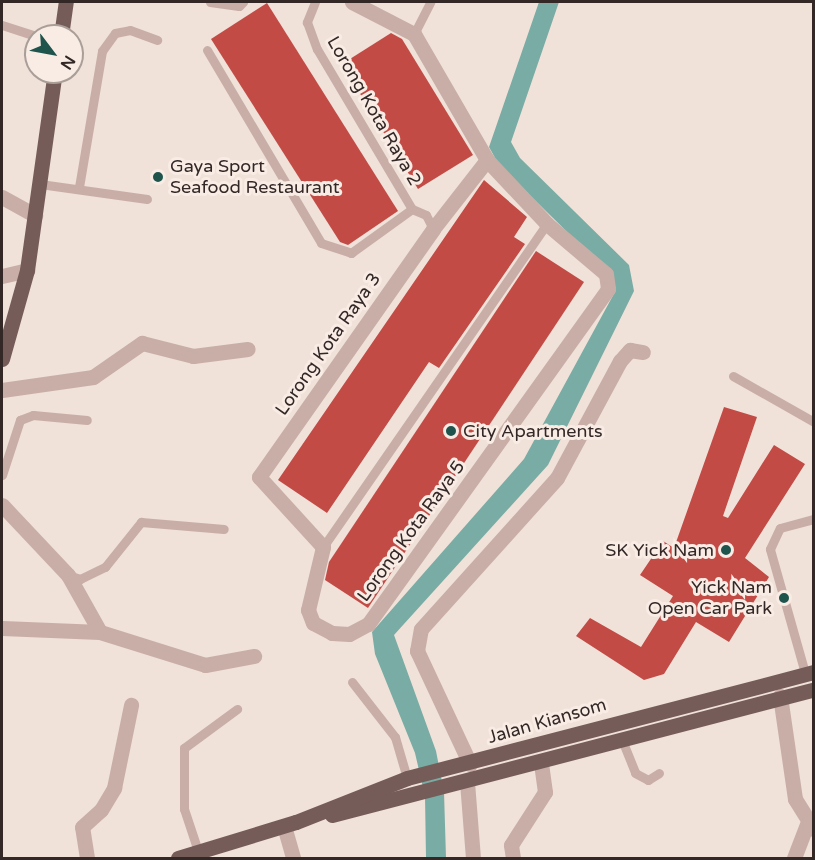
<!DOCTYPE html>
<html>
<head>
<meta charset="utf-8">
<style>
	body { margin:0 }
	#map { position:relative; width:815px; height:860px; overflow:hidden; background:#f0e1d9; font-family:"Varela Round",sans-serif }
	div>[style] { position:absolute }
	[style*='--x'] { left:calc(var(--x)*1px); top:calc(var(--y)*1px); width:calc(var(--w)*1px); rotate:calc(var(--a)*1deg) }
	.water>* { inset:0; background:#79aca4 }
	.building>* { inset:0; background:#c24b46 }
	.service>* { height:9px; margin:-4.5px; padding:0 4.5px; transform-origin:4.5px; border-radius:4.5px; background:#c8aea6 }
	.minor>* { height:15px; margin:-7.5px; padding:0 7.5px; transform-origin:7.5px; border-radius:7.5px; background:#c8aea6 }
	.primary>* { height:15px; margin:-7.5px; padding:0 7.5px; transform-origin:7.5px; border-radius:7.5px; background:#765c58 }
	.dots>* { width:16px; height:16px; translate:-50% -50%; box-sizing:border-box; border:3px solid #f8ece5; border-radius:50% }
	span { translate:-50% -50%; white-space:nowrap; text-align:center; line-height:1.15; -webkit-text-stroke:6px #f8ece5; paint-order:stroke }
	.street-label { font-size:18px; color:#342827 }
	.poi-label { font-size:18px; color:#342827 }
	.left { translate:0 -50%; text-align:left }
	.right { translate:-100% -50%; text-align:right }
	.frame { position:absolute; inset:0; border:3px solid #342827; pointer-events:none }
	.north { position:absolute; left:24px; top:24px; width:60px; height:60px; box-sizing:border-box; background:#f8ece5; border:2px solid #aa9e99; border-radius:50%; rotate:122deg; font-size:16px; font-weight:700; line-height:24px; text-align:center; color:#342827 }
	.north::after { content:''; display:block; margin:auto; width:21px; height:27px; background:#1e544c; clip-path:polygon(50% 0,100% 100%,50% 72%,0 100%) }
</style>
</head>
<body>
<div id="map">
	<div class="water">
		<i style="clip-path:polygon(539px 2px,559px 2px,511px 142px,520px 158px,629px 265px,634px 291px,548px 465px,394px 635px,436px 751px,444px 792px,446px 858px,426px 858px,425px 796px,415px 753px,375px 654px,372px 632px,524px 459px,616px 290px,610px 274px,499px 165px,489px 147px)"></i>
	</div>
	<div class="building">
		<i style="clip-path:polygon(267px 3px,398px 211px,348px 245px,340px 242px,211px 39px)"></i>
		<i style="clip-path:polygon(391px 33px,402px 39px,473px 155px,418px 189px,342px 64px)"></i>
		<i style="clip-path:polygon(484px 180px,527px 217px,514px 237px,525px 244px,439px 368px,429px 362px,327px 513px,278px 480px)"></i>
		<i style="clip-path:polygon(536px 251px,584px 282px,368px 608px,325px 580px,329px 562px)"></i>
		<i style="clip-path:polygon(724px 407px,757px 417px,723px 516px,728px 518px,774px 445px,805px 464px,745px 558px,769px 577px,729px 642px,696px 622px,664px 674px,644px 680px,576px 636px,590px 618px,641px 647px,673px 596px,640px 575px,663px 541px,674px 548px)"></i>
	</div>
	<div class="service">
		<i style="--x:210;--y:2;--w:29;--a:8"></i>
		<i style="--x:239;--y:6;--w:6;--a:-45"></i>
		<i style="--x:315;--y:2;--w:22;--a:112"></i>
		<i style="--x:307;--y:22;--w:29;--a:70"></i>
		<i style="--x:317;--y:49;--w:186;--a:59.3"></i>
		<i style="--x:412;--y:209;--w:15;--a:23"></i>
		<i style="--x:426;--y:215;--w:16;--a:63"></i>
		<i style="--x:2;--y:25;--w:36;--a:18"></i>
		<i style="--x:414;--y:34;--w:36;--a:-63"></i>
		<i style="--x:207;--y:50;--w:224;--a:59.4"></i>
		<i style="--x:321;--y:243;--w:32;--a:18"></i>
		<i style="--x:351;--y:253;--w:75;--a:-35.8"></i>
		<i style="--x:40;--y:184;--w:108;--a:8"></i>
		<i style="--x:79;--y:187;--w:138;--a:-80.4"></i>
		<i style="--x:102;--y:51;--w:22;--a:-54"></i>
		<i style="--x:115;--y:33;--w:15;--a:-11"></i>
		<i style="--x:130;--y:30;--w:29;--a:20"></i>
		<i style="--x:733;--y:376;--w:93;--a:29.6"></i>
		<i style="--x:2;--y:475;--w:58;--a:-71.9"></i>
		<i style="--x:20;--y:420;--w:14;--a:-21"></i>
		<i style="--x:33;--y:415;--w:54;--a:5.3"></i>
		<i style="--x:323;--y:547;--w:393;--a:-55.3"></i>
		<i style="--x:68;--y:575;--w:13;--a:18"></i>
		<i style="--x:80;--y:579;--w:28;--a:-26"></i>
		<i style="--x:105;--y:567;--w:58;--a:-51.3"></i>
		<i style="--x:141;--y:522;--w:83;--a:4.8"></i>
		<i style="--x:805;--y:673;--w:129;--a:-105.8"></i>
		<i style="--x:770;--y:549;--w:23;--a:-65"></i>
		<i style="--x:780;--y:528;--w:35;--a:-15"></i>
		<i style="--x:352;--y:682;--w:70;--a:52"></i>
		<i style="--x:395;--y:737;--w:43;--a:73.7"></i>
		<i style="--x:622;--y:740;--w:35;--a:68"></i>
		<i style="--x:635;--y:773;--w:15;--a:28"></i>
		<i style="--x:648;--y:780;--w:13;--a:-32"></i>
		<i style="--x:199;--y:854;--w:47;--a:-108.4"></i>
		<i style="--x:184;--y:809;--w:61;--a:-90"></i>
		<i style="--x:184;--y:748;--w:66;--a:-36.3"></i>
	</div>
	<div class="minor">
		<i style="--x:352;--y:2;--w:70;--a:27.3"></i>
		<i style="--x:414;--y:34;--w:146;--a:59.9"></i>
		<i style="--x:487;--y:160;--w:88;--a:46.8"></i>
		<i style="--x:547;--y:224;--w:77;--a:40.3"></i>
		<i style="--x:606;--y:274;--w:15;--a:82"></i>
		<i style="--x:608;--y:289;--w:412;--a:125.6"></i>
		<i style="--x:368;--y:624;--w:21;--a:152"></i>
		<i style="--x:349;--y:634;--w:17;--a:-177"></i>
		<i style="--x:332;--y:633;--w:21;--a:-152"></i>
		<i style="--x:313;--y:623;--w:14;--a:-111"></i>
		<i style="--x:308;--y:610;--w:65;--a:-76.6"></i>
		<i style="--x:323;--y:547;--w:95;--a:-132.4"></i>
		<i style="--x:259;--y:477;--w:303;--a:-54.9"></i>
		<i style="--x:433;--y:229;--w:88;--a:-52"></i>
		<i style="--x:2;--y:197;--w:38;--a:29"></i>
		<i style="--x:2;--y:276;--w:26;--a:-13"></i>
		<i style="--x:2;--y:390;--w:92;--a:-8.1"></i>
		<i style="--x:93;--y:377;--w:60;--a:-34.8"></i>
		<i style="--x:142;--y:343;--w:53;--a:14.3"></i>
		<i style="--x:193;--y:356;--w:55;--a:-7.3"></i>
		<i style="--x:2;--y:505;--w:96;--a:46.7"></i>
		<i style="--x:68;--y:575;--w:65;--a:60.7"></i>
		<i style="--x:2;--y:628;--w:98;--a:2.3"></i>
		<i style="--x:100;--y:632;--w:110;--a:17.4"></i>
		<i style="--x:205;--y:665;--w:50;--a:-10.4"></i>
		<i style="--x:780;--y:696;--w:104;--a:81.7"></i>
		<i style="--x:795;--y:799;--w:36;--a:58"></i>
		<i style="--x:470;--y:764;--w:125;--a:-115.1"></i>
		<i style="--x:417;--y:651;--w:22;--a:-80"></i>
		<i style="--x:421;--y:629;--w:203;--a:-48"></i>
		<i style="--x:557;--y:478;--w:133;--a:-61.7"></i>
		<i style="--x:620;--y:361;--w:15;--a:-48"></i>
		<i style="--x:630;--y:350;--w:13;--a:9"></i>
		<i style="--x:467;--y:782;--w:76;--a:85.5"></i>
		<i style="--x:284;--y:826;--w:33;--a:74"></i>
		<i style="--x:87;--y:858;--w:31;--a:-99"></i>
		<i style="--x:82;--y:827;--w:25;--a:-42"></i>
		<i style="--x:101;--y:810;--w:26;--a:-59"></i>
		<i style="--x:114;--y:788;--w:85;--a:-78.4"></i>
		<i style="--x:513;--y:858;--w:13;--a:-99"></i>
		<i style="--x:511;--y:845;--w:63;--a:-57.3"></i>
		<i style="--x:545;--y:792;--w:29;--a:-98"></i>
		<i style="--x:794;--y:858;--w:36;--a:-69"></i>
	</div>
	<div class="primary">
		<i style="--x:61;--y:36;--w:34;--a:-82"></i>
		<i style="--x:2;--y:359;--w:92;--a:-74.3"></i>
		<i style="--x:27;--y:270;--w:200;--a:-82"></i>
		<i style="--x:332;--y:815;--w:498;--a:-14.6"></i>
		<i style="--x:178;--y:858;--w:123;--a:-17"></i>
		<i style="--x:296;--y:822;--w:119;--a:-21.6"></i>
		<i style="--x:407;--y:778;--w:421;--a:-14.6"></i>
	</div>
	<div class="dots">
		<i style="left:158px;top:177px;background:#1e544c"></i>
		<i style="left:451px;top:431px;background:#1e544c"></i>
		<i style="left:726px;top:550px;background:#1e544c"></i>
		<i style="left:784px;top:598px;background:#1e544c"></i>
	</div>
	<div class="street-label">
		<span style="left:374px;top:111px;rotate:60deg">Lorong Kota Raya 2</span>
		<span style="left:328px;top:344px;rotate:-55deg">Lorong Kota Raya 3</span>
		<span style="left:411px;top:531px;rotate:-54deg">Lorong Kota Raya 5</span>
		<span style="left:547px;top:721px;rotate:-16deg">Jalan Kiansom</span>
	</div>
	<div class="poi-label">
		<span class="left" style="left:170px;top:177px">Gaya Sport<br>Seafood Restaurant</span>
		<span class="left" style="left:463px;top:431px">City Apartments</span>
		<span class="right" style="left:714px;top:550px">SK Yick Nam</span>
		<span class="right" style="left:772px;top:598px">Yick Nam<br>Open Car Park</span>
	</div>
	<div class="frame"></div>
	<div class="north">N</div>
</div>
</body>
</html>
